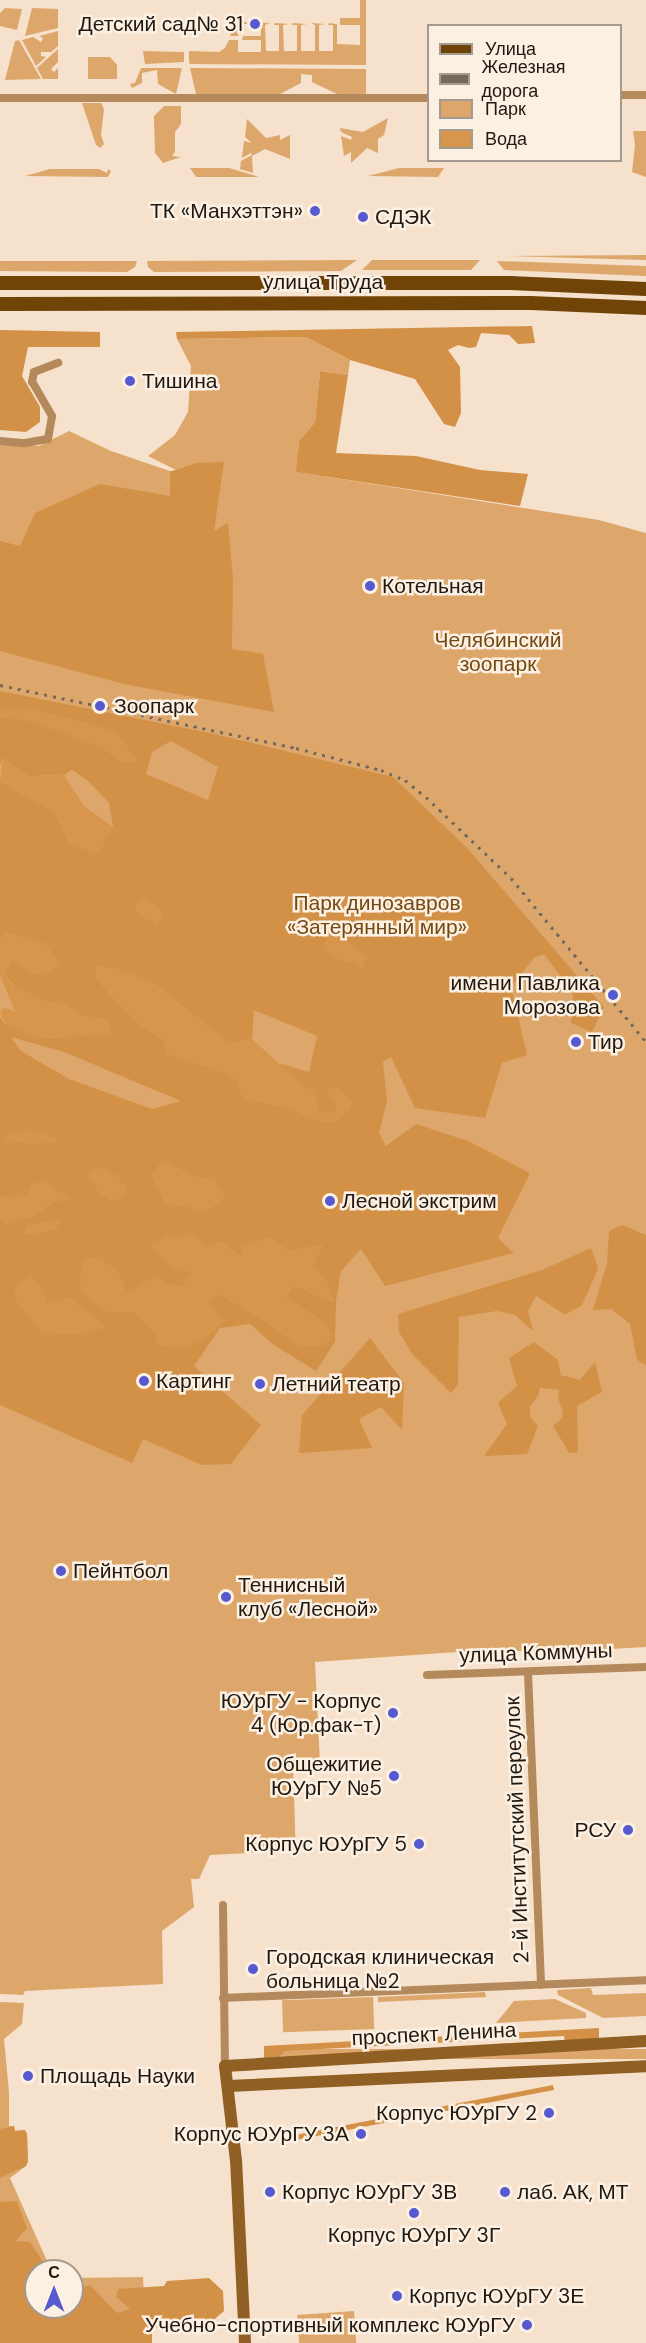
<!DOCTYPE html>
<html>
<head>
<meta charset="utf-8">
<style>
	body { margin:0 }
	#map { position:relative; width:646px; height:2343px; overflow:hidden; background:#f5e1cc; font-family:"DM Sans",sans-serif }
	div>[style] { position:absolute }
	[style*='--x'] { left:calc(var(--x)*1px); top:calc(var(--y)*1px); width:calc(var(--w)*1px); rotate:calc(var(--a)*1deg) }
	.green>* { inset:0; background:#dda76c; transform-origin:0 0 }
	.forest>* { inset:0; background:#d29147; transform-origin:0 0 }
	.water>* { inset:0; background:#d7964c }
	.street>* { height:8px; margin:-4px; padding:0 4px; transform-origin:4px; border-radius:4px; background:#b4895b }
	.secondary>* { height:12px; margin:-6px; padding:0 6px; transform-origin:6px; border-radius:6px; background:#905f24 }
	.primary>* { height:14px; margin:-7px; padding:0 7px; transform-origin:7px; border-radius:7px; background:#704406 }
	.rail>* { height:3px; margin-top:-1.5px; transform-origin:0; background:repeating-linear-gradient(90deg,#76695c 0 3px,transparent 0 9px) }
	.dots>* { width:16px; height:16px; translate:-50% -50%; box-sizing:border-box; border:3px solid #fcf0e3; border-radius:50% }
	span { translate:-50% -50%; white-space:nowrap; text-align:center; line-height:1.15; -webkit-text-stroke:5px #fcf0e3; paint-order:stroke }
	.poi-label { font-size:21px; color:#201911 }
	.right { translate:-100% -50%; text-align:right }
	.left { translate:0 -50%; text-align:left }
	.street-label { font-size:21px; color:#201911 }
	.park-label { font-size:21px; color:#754a12 }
	.legend { position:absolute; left:427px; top:24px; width:195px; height:138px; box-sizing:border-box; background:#fcf0e3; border:2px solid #a49a8f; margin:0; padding:8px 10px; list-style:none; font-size:18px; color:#201911 }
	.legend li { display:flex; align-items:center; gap:12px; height:30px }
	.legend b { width:30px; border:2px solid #a49a8f }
	.north { position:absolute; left:24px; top:2259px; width:60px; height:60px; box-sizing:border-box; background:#fcf0e3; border:2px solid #a49a8f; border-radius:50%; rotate:0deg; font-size:16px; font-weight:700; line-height:24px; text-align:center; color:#201911 }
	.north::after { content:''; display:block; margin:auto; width:21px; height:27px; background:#5659d0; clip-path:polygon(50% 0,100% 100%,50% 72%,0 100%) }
</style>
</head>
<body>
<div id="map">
	<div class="green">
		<i style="clip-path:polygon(360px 0,366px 0,366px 65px,190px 64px,189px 62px,189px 51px,219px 52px,225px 48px,229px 40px,238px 40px,238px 52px,261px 52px,261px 40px,242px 40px,243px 36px,261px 36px,261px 24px,239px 24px,238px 36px,230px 36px,233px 22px,270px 23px,265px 25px,266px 51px,279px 51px,279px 25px,274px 25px,275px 23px,289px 24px,283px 25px,284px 51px,297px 51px,297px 25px,292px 25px,293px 23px,307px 24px,301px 25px,301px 51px,315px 51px,315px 25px,311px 23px,325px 24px,319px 25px,319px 51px,333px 51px,333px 25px,328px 25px,329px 23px,337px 24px,337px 44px,360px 45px,360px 25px,340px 25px,340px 18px,360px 18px)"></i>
		<i style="clip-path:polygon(5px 8px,22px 9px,17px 30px,0 26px,0 13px)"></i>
		<i style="clip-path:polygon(32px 8px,58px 9px,58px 28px,25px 36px)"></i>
		<i style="clip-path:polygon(58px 31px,58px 46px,51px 52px,41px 52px,41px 56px,46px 57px,36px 66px,22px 40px,33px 37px,41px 42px,43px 38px,39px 36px)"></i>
		<i style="clip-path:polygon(19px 40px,41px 79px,5px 80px,15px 41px)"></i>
		<i style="clip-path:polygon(58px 49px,58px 62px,51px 69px,54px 72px,58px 68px,58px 79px,43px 79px,37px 68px)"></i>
		<i style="clip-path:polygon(143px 51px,184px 52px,184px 62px,145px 64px)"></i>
		<i style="clip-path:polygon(88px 57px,110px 57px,117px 65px,117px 79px,88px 79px)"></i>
		<i style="clip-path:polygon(141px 68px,182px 68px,176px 94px,158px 84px,157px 70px,142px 73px,142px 83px,132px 88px,130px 84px,135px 83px)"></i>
		<i style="clip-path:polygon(190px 68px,366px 69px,366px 94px,337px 94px,312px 82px,312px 75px,301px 74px,301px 83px,280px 94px,196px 94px)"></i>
		<i style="clip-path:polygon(82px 103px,101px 103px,104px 109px,101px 135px,104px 144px,100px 148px,96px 145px)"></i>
		<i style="clip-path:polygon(164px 106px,181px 106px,181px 124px,175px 132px,175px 152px,172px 156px,181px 157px,163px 163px,155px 153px,154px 121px,154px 116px)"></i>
		<i style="clip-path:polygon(388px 118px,384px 135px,378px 139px,378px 153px,367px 148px,351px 163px,351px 152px,344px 156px,341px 136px,351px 140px,352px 137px,341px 132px,340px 128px,363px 132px)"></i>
		<i style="clip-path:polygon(247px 119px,266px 138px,280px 135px,280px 140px,290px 135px,290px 159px,265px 149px,252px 156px,253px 173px,240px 169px,241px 161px,252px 155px,251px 153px,242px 158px,244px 141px,252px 143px,245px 137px)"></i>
		<i style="clip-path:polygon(633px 131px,646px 131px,646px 177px,632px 172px,635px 145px)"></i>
		<i style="clip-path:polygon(190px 168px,229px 168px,259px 177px,196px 177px)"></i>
		<i style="clip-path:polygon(399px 168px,444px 168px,438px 177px,368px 176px)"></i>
		<i style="clip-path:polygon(50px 169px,99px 169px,107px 173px,108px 169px,111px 171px,108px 177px,25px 176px)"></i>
		<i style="clip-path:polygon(646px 255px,646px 260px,504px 256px)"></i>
		<i style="clip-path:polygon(357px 260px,341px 271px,154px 272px,148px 267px,147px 261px)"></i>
		<i style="clip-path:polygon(372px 260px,480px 260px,471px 270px,362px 270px)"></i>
		<i style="clip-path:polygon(0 261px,137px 261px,135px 267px,127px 272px,0 271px)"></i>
		<i style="clip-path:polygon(497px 261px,646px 266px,646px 276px,504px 270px)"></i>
		<i style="clip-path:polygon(306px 337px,350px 360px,348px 375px,320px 371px,315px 422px,299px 441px,297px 472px,599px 520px,646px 533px,646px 1647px,557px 1652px,485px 1650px,315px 1662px,320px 1764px,293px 1766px,296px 1857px,288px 1851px,210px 1855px,199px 1879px,191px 1879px,194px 1907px,162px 1931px,163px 1984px,25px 1991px,23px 1995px,0 1994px,0 442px,39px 446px,69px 431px,111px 451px,170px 471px,176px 470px,148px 456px,175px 435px,188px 412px,191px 366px,177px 339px)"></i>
		<i style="clip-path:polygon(591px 1988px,593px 1995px,646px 1993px,646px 2016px,603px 2018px,558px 1995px,557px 1990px)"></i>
		<i style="clip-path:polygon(485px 1992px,486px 1997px,512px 1996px,378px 2002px,378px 1997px)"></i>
		<i style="left:373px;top:1997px;width:32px;height:91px;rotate:88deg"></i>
		<i style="clip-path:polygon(555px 1999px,586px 2013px,586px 2018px,496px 2023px,514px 2001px)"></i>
		<i style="clip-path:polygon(0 2002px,24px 2003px,22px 2024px,4px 2039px,9px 2092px,9px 2126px,14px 2126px,15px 2131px,25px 2130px,27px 2134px,28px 2161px,26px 2166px,10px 2178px,47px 2261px,47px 2271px,36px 2271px,36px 2307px,72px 2307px,72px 2278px,143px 2277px,146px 2343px,0 2343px)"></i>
		<i style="left:646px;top:2049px;width:10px;height:364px;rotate:90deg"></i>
		<i style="left:354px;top:2311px;width:32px;height:57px;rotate:86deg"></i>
	</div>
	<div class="forest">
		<i style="clip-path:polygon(532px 326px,535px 343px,518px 344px,509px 335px,481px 333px,476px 347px,469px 348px,458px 345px,448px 350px,460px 367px,461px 413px,455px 427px,444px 424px,415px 379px,350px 360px,306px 337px,177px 339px,176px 332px)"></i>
		<i style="clip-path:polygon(0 330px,100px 332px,100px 347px,28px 347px,22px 376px,40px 407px,40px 422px,26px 432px,0 430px)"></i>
		<i style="clip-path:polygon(320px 371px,348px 375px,336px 453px,416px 456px,480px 470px,528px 474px,520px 506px,296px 472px,299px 441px,315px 422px)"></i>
		<i style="clip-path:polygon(224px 462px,214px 531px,228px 523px,233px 579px,232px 649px,263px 654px,274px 712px,124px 684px,0 651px,0 541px,20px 546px,35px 513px,100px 484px,170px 496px,170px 472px,196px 463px)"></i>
		<i style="clip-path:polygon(evenodd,0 691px,215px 734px,393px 777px,468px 849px,604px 1007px,592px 1032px,571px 1023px,573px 993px,544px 954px,534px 958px,511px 986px,527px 1055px,502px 1063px,485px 1118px,415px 1108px,391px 1057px,383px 1062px,387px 1101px,379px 1133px,386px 1146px,416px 1124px,468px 1141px,530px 1173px,498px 1238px,514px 1253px,385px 1286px,361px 1249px,341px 1271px,336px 1301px,335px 1342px,316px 1371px,274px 1345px,250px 1324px,220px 1328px,194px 1366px,261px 1425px,231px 1464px,202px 1465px,143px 1439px,132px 1463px,0 1405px,0 1217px,6px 1224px,32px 1216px,55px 1201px,71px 1199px,0 1196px,0 1017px,7px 1026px,52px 1038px,90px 1034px,110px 1035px,107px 1020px,83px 1016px,64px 1004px,48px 1002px,15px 988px,5px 973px,12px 960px,5px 932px,0 939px,0 782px,53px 811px,69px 842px,97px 854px,113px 827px,109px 803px,87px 780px,72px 770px,64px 775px,28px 776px,3px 758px,0 766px,0 691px,171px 741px,218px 767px,208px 800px,146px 774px,152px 752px,171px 741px,0 691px,96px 979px,155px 984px,229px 1043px,252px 1039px,254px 1010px,317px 1036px,309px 1072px,278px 1063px,306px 1089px,317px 1114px,335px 1113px,337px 1106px,336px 1122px,318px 1121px,290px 1108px,243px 1099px,238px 1081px,210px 1067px,167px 1054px,164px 1040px,139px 1024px,96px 979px,0 691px,11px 1037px,64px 1052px,181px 1101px,152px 1109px,69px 1079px,21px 1051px,11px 1037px,0 691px,162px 1160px,195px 1177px,215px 1180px,206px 1213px,188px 1206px,165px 1203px,162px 1160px,0 691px,167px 1237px,208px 1247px,220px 1242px,238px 1254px,290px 1251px,322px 1245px,313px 1265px,327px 1282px,333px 1302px,293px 1285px,286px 1298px,324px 1322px,298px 1345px,262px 1319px,217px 1293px,209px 1303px,155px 1331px,133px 1312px,104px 1311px,116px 1269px,126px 1292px,168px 1284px,183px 1287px,192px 1272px,150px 1246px,167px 1237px)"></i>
		<i style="clip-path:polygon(622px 1225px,646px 1235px,646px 1365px,637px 1360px,630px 1324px,611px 1309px,593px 1310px,607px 1263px,609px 1231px)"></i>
		<i style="clip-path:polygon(591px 1248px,598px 1267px,595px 1276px,582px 1305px,565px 1315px,536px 1296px,528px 1311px,533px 1331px,515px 1315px,497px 1311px,459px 1317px,458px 1384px,451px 1393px,412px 1354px,399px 1332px,398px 1314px,542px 1270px)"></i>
		<i style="clip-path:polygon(370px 1338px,404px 1383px,402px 1430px,381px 1407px,359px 1419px,372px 1448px,299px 1453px,302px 1415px)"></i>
		<i style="clip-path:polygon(534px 1342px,558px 1360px,561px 1375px,580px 1380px,595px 1362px,602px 1392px,577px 1406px,578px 1452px,569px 1453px,553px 1426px,562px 1418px,563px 1412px,558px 1399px,559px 1390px,540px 1388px,538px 1396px,530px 1407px,530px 1417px,538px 1426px,527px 1454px,484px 1456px,507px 1424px,498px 1403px,517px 1386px,509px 1358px)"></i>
		<i style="clip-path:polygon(599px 2028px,599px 2039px,565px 2042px,564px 2036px,284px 2051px,280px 2058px,264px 2059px,264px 2046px)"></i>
		<i style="left:553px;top:2085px;width:5px;height:264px;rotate:79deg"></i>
		<i style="clip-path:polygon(14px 2126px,15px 2131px,25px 2130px,27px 2134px,28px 2161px,26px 2166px,0 2178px,0 2129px)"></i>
		<i style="clip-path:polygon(17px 2201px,27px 2228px,16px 2241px,30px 2242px,46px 2266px,45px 2271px,36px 2271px,36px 2307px,72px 2307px,72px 2290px,90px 2285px,117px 2313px,130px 2309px,116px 2297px,118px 2289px,164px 2286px,167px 2281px,209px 2278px,223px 2291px,224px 2311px,210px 2323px,152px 2328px,152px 2343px,0 2343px,0 2202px)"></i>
	</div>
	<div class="water">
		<i style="clip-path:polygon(0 709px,28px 709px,86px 722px,117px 733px,139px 763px,121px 762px,102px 748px,49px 728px,25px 720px,0 718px)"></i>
		<i style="clip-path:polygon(3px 758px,28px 776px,64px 775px,84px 806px,113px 827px,97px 854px,69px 842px,53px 811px,0 782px)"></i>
		<i style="clip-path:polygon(144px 897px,157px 905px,164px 915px,156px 925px,135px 911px,136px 902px)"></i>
		<i style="clip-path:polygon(332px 926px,342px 929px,347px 941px,367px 957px,362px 970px,352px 961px,344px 963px,322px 949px)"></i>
		<i style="clip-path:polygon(5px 932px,45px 943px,61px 964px,48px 972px,34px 975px,12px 960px,5px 973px,12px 985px,48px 1002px,64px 1004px,83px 1016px,107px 1020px,111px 1035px,38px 1038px,7px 1026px,0 1012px,4px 1008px,15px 1011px,0 976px,0 939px)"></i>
		<i style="clip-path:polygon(95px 966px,115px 968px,155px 984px,229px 1043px,252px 1039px,306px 1089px,316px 1089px,318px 1114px,335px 1113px,337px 1106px,327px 1093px,329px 1089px,339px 1087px,353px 1102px,347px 1113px,336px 1122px,318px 1121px,290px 1108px,243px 1099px,237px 1081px,210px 1067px,167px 1055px,164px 1040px,139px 1024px,96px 979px)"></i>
		<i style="clip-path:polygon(30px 1129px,62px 1142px,28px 1144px,4px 1140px,11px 1131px,24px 1132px)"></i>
		<i style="clip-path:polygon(162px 1160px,195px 1177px,216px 1180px,225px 1197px,206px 1213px,188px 1206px,165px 1203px,151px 1176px)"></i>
		<i style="clip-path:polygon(98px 1166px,116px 1175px,127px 1188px,123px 1199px,111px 1201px,97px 1191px,87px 1172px)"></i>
		<i style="clip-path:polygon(42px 1181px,72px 1199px,55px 1201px,32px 1216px,6px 1224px,0 1217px,0 1196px,26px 1195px,32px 1184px)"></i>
		<i style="clip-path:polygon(63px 1218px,56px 1229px,43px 1233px,24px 1234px,27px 1225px)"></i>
		<i style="clip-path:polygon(193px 1235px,208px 1247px,220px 1242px,238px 1254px,242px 1252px,242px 1247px,268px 1237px,290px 1251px,323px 1245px,313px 1265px,327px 1282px,334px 1302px,293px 1285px,286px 1298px,324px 1322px,331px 1333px,331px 1341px,320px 1347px,298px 1345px,262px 1319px,217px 1293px,209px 1303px,225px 1321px,205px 1339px,183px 1348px,157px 1346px,155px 1331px,133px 1312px,104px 1311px,81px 1292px,79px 1277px,86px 1257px,102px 1259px,116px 1270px,126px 1292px,157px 1275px,168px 1284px,183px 1287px,192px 1272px,176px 1271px,150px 1245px,167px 1237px)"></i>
		<i style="clip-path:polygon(31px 1276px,43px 1290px,47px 1304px,69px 1297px,108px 1327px,80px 1334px,42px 1333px,14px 1298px,16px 1285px)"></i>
	</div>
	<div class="street">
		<i style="--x:620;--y:95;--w:26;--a:0"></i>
		<i style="--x:0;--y:98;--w:428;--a:0"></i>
		<i style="--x:0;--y:441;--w:25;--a:5"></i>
		<i style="--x:25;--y:443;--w:23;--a:-10"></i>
		<i style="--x:48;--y:439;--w:23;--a:-80"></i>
		<i style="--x:52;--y:416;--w:39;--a:-120"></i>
		<i style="--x:32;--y:382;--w:10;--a:-79"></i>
		<i style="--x:34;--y:372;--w:26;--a:-21"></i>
		<i style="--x:528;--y:1673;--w:312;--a:87.6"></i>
		<i style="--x:427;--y:1675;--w:219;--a:-2.1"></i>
		<i style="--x:223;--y:1905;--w:161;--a:89.3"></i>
		<i style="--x:223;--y:1998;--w:423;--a:-2.4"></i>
	</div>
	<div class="secondary">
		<i style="--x:229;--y:2086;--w:417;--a:-2.7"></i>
		<i style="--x:245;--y:2343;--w:182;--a:-92.8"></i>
		<i style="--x:236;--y:2161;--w:96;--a:-96.6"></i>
		<i style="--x:225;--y:2066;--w:422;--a:-3.4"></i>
	</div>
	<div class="primary">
		<i style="--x:0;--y:283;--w:510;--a:0"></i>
		<i style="--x:510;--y:283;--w:136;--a:2.5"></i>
		<i style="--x:0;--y:304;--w:531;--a:-0.11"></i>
		<i style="--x:531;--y:303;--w:115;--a:2.5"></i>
	</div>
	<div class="rail">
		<i style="--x:0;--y:685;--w:303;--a:12"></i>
		<i style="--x:296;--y:748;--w:88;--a:14.5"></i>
		<i style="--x:381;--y:770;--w:26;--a:23"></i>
		<i style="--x:405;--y:780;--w:27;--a:39"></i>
		<i style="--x:426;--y:797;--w:117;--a:43.6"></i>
		<i style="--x:511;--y:878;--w:212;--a:50.5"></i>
	</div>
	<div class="dots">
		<i style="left:255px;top:24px;background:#5659d0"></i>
		<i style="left:315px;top:211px;background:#5659d0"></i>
		<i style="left:363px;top:217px;background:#5659d0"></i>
		<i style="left:130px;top:381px;background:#5659d0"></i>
		<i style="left:370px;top:586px;background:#5659d0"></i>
		<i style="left:100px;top:706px;background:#5659d0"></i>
		<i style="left:613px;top:995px;background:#5659d0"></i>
		<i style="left:576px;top:1042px;background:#5659d0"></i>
		<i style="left:330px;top:1201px;background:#5659d0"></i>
		<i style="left:144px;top:1381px;background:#5659d0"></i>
		<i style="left:260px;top:1384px;background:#5659d0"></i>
		<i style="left:61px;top:1571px;background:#5659d0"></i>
		<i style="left:226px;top:1597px;background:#5659d0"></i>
		<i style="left:393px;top:1713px;background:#5659d0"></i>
		<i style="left:394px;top:1776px;background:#5659d0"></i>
		<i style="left:628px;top:1830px;background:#5659d0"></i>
		<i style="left:419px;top:1844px;background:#5659d0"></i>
		<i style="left:253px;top:1969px;background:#5659d0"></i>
		<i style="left:28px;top:2076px;background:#5659d0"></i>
		<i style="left:549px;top:2113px;background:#5659d0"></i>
		<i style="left:361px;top:2134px;background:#5659d0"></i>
		<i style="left:270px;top:2192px;background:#5659d0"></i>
		<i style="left:505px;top:2192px;background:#5659d0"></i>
		<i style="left:414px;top:2213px;background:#5659d0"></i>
		<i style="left:397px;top:2296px;background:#5659d0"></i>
		<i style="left:527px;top:2325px;background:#5659d0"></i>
	</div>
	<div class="poi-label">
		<span class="right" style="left:243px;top:24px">Детский сад№ 31</span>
		<span class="right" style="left:303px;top:211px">ТК «Манхэттэн»</span>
		<span class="left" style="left:375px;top:217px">СДЭК</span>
		<span class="left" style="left:142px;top:381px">Тишина</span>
		<span class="left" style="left:382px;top:586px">Котельная</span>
		<span class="left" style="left:114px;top:706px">Зоопарк</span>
		<span class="right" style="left:600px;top:995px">имени Павлика<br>Морозова</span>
		<span class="left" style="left:588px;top:1042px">Тир</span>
		<span class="left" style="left:342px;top:1201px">Лесной экстрим</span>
		<span class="left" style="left:156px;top:1381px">Картинг</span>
		<span class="left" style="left:272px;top:1384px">Летний театр</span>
		<span class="left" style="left:73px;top:1571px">Пейнтбол</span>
		<span class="left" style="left:238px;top:1597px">Теннисный<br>клуб «Лесной»</span>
		<span class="right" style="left:381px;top:1713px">ЮУрГУ - Корпус<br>4 (Юр.фак-т)</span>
		<span class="right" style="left:382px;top:1776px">Общежитие<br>ЮУрГУ №5</span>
		<span class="right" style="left:616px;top:1830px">РСУ</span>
		<span class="right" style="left:407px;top:1844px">Корпус ЮУрГУ 5</span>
		<span class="left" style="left:266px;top:1969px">Городская клиническая<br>больница №2</span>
		<span class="left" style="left:40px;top:2076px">Площадь Науки</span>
		<span class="right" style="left:537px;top:2113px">Корпус ЮУрГУ 2</span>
		<span class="right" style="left:349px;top:2134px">Корпус ЮУрГУ 3А</span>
		<span class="left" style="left:282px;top:2192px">Корпус ЮУрГУ 3В</span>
		<span class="left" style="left:517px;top:2192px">лаб. АК, МТ</span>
		<span style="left:414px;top:2235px">Корпус ЮУрГУ 3Г</span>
		<span class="left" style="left:409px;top:2296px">Корпус ЮУрГУ 3Е</span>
		<span class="right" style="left:515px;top:2325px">Учебно-спортивный комплекс ЮУрГУ</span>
	</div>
	<div class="street-label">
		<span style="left:323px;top:282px">улица Труда</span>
		<span style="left:536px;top:1653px;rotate:-2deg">улица Коммуны</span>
		<span style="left:517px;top:1830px;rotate:-92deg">2-й Институтский переулок</span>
		<span style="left:434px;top:2034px;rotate:-3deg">проспект Ленина</span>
	</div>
	<div class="park-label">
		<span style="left:498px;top:652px">Челябинский<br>зоопарк</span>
		<span style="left:377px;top:915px">Парк динозавров<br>«Затерянный мир»</span>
	</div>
	<ul class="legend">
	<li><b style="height:8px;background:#704406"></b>Улица</li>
	<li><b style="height:8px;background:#76695c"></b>Железная дорога</li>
	<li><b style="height:16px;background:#dda76c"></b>Парк</li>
	<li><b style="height:16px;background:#d7964c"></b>Вода</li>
	</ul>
	<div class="north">С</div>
</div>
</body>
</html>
